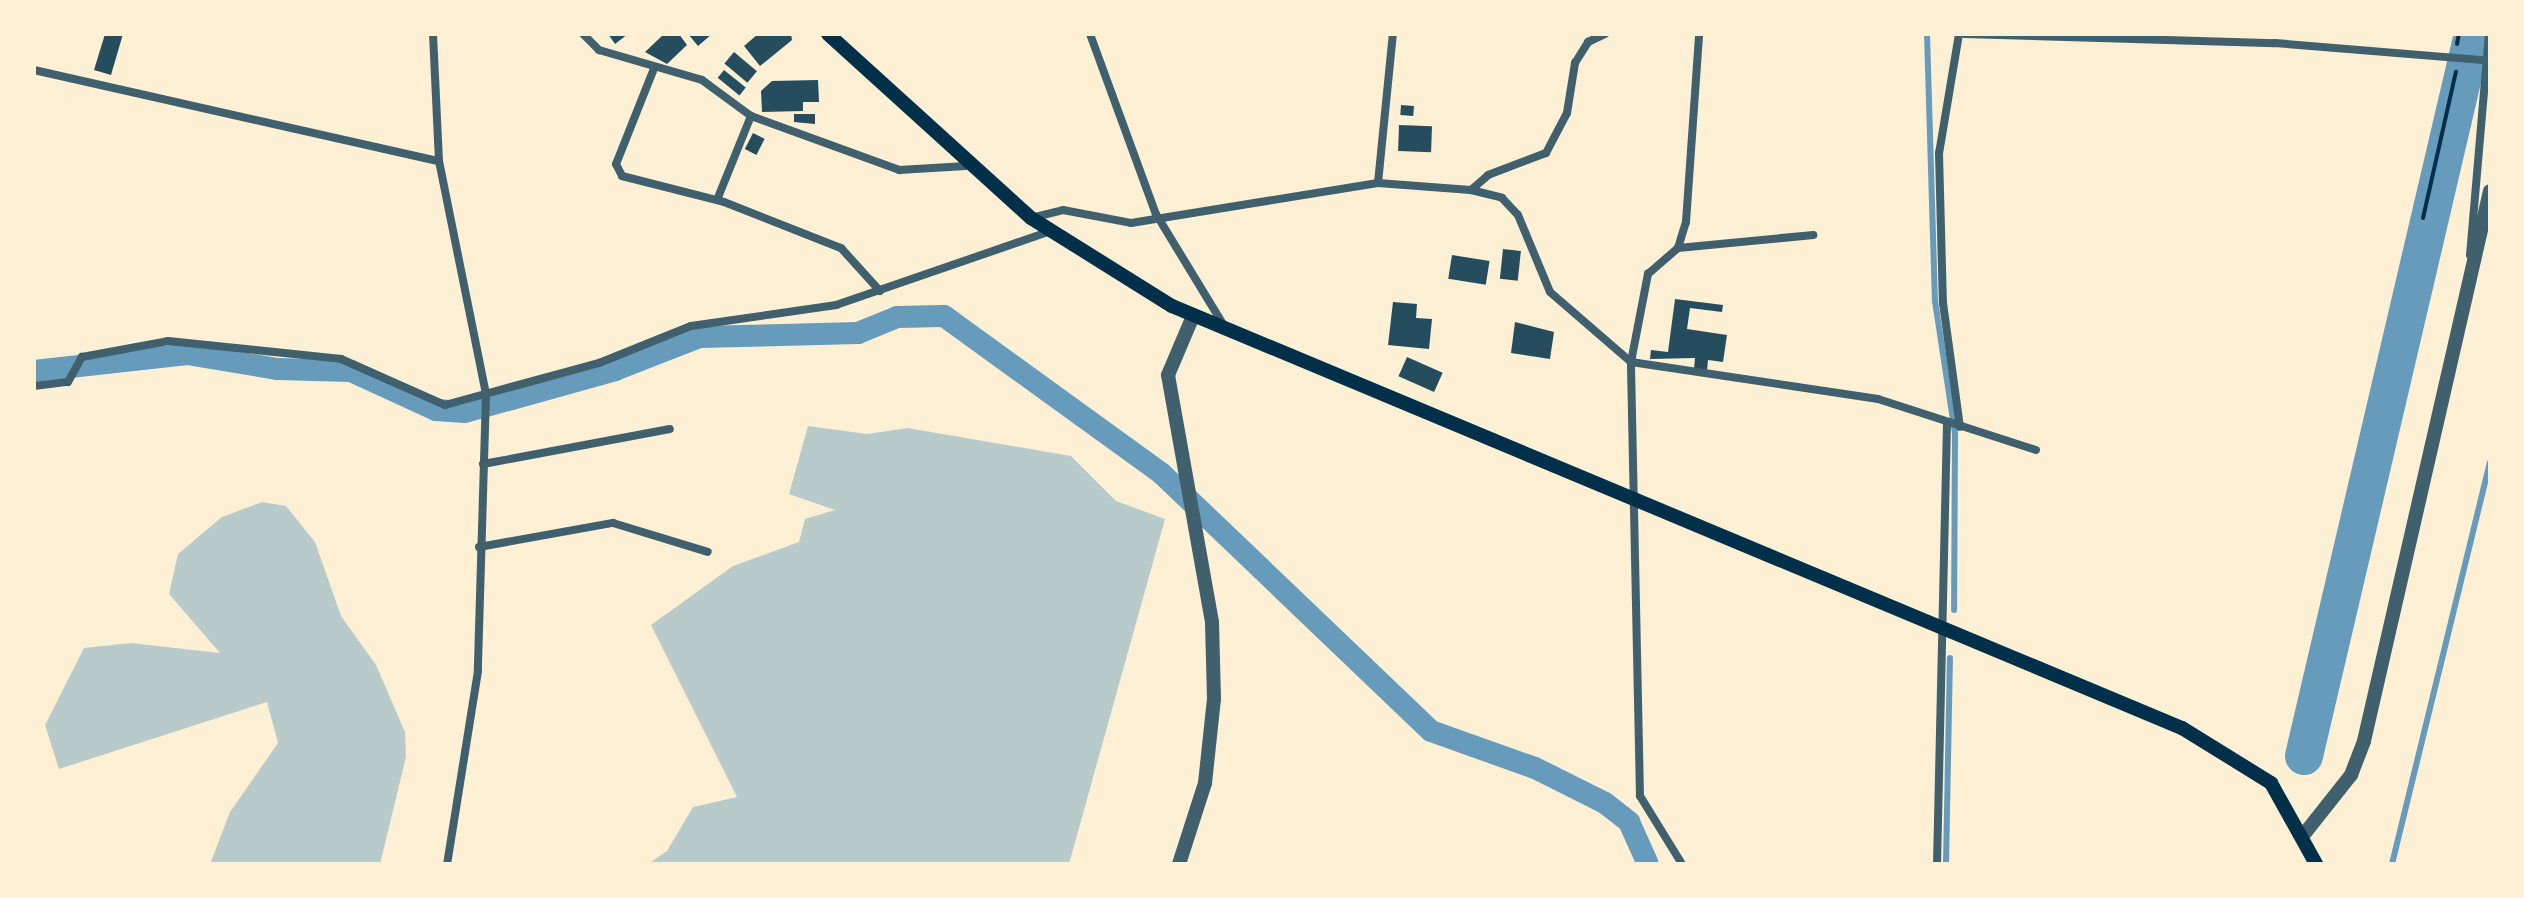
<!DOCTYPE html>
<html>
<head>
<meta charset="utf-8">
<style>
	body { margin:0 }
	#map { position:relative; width:2524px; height:898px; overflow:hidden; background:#fdf0d5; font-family:"Source Sans 3",sans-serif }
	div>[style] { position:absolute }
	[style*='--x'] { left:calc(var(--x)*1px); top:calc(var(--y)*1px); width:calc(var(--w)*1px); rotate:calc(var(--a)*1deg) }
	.green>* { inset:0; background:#b9caca }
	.stream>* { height:6px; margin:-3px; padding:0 3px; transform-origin:3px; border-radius:3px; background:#669bbc }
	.canal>* { height:22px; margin:-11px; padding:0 11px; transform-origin:11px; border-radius:11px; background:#669bbc }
	.river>* { height:38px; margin:-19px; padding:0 19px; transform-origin:19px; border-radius:19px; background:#669bbc }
	.building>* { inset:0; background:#264d5e; transform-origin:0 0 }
	.path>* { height:4px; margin:-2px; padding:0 2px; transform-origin:2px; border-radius:2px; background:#003049 }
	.minor>* { height:8px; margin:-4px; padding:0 4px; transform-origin:4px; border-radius:4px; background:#3f606c }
	.tertiary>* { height:14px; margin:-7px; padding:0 7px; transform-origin:7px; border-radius:7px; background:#3f606c }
	.secondary>* { height:14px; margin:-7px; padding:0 7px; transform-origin:7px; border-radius:7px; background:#003049 }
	span { translate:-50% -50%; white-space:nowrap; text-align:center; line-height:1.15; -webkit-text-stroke:6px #fdf0d5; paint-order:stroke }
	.frame { position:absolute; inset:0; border:36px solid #fdf0d5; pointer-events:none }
</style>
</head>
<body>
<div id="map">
	<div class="green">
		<i style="clip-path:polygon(808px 426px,867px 434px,908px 428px,1071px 456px,1116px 501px,1165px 519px,1069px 864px,648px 864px,667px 851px,693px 807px,737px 797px,651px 625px,733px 566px,799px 542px,805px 519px,835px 510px,789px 494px)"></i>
		<i style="clip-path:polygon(262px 502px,286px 506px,315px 542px,341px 616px,376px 665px,405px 732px,406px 757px,380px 864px,210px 864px,230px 812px,278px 743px,267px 702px,59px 769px,45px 725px,84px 648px,131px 643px,220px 653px,169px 594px,178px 554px,222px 517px)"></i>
	</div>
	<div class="stream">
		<i style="--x:1927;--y:34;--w:267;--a:88.3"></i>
		<i style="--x:1935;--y:301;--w:134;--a:81.4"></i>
		<i style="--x:1955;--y:434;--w:176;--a:90.3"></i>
		<i style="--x:1946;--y:864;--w:206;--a:-88.9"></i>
		<i style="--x:2392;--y:864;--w:413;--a:-76.3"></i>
	</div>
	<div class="canal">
		<i style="--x:34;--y:371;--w:154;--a:-6.3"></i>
		<i style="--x:187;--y:354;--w:92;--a:9.4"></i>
		<i style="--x:278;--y:369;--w:73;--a:1.6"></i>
		<i style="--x:351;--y:371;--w:94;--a:24.6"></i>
		<i style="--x:436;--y:410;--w:29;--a:4"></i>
		<i style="--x:465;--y:412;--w:156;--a:-15.6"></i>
		<i style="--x:615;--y:370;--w:90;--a:-21.4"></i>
		<i style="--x:699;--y:337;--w:159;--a:-1.4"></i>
		<i style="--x:858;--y:333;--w:42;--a:-22.3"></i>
		<i style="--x:897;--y:317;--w:47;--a:-1.2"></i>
		<i style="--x:944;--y:316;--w:268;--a:35.9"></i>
		<i style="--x:1161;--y:473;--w:373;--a:43.7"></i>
		<i style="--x:1431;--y:731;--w:110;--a:19.6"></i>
		<i style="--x:1535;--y:768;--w:78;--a:26.6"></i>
		<i style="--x:1605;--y:803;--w:31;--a:38"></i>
		<i style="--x:1629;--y:822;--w:46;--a:65.7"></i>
	</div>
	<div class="river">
		<i style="--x:2304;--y:756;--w:742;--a:-76.83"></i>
	</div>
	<div class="building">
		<i style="clip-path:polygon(105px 34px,123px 34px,111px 75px,94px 70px)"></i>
		<i style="clip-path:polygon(608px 34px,628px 34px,615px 44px)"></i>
		<i style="clip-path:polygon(664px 34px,679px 34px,687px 45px,667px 64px,645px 52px)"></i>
		<i style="clip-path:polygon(688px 34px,712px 34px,698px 46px)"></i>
		<i style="clip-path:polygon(758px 34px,791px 34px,792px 40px,760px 66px,744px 46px)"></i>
		<i style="left:734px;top:52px;width:30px;height:15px;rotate:40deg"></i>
		<i style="left:724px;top:70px;width:28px;height:10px;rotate:39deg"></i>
		<i style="clip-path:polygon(818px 80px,819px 102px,803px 102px,803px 111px,762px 112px,761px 91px,772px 81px)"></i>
		<i style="left:1401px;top:105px;width:13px;height:10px;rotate:4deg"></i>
		<i style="clip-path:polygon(794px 114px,815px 114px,815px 124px,794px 122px)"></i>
		<i style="left:1399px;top:125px;width:33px;height:26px;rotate:2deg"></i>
		<i style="left:753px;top:133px;width:13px;height:18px;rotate:27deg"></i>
		<i style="left:1503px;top:249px;width:18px;height:30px;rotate:6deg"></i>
		<i style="left:1452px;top:255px;width:38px;height:24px;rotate:9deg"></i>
		<i style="clip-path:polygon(1675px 299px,1723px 305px,1722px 312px,1690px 308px,1687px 329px,1727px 335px,1723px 362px,1708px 360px,1707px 371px,1694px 369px,1695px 358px,1650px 359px,1651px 350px,1668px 352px)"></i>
		<i style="clip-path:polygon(1393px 302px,1417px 304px,1416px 318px,1432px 319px,1429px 349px,1388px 345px)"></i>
		<i style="clip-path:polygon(1515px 322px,1554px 332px,1550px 359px,1511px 353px)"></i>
		<i style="left:1407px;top:357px;width:39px;height:21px;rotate:24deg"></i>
	</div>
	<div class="path">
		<i style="--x:2457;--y:44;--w:10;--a:-79"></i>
		<i style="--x:2423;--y:218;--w:150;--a:-77.3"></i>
	</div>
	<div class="minor">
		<i style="--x:433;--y:34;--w:127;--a:87.3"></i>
		<i style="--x:439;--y:161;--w:238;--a:78.6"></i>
		<i style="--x:486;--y:394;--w:277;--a:91.7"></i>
		<i style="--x:478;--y:671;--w:195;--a:99.1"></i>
		<i style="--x:583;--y:34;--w:23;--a:45"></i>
		<i style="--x:599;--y:50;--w:107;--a:16.2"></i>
		<i style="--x:702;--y:80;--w:61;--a:36.3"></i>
		<i style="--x:751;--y:116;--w:158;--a:20"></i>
		<i style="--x:899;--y:170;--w:67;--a:-3.4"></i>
		<i style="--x:1090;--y:34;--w:192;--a:69.9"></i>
		<i style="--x:1156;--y:214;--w:131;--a:58.7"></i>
		<i style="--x:1959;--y:34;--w:121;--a:99.5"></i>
		<i style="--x:1939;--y:153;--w:150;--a:88.5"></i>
		<i style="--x:1943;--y:303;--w:125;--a:82.2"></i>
		<i style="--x:1964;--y:34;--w:311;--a:1.7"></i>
		<i style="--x:2275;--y:43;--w:209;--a:4.7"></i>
		<i style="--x:34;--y:70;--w:415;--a:12.7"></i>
		<i style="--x:653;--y:71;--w:100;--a:111.7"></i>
		<i style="--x:616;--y:164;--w:13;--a:63"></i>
		<i style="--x:622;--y:176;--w:105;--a:14.3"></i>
		<i style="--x:724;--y:202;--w:126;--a:21.5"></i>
		<i style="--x:841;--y:248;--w:58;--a:47.8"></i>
		<i style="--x:1378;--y:183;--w:150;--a:-84.3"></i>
		<i style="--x:1471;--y:190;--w:23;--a:-41"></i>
		<i style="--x:1488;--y:175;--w:62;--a:-20.8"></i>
		<i style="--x:1546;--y:153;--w:45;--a:-62.3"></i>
		<i style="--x:1567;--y:113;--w:51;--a:-80.9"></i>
		<i style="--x:1575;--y:63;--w:25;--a:-58"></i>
		<i style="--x:1588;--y:42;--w:19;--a:-25"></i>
		<i style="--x:717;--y:200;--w:91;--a:-68"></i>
		<i style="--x:1031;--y:218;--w:33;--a:-14"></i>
		<i style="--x:1063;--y:210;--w:69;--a:10.8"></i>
		<i style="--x:1131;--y:223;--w:250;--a:-9.2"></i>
		<i style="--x:1378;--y:183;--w:93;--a:4.3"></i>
		<i style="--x:1471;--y:190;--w:32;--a:14"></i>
		<i style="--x:1502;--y:198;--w:23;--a:47"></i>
		<i style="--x:1518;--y:215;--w:83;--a:67.4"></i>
		<i style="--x:1550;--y:292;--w:107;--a:40.8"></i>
		<i style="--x:1631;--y:362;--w:250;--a:8.5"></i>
		<i style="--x:1878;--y:399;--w:166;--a:17.9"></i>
		<i style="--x:1678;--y:248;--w:136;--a:-5.5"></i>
		<i style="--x:2470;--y:255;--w:222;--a:-85.1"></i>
		<i style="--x:34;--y:386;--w:34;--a:-7"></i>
		<i style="--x:68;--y:382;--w:29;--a:-61"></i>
		<i style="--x:82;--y:357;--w:87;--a:-10.5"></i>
		<i style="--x:168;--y:341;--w:174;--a:5.9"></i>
		<i style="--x:341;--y:359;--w:114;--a:23.9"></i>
		<i style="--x:445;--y:405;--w:160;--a:-15.3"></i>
		<i style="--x:599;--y:363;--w:99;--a:-21.9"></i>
		<i style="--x:691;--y:326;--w:147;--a:-8.2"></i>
		<i style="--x:836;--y:305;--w:224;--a:-19"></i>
		<i style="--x:483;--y:464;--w:190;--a:-10.6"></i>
		<i style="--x:479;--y:547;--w:136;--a:-10.2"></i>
		<i style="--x:613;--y:523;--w:99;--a:17"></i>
		<i style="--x:1682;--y:864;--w:80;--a:-121.7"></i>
		<i style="--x:1640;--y:796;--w:434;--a:-91.2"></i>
		<i style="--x:1631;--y:362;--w:90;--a:-79.1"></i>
		<i style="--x:1648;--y:274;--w:40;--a:-41"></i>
		<i style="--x:1678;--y:248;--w:27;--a:-73"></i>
		<i style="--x:1686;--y:222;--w:188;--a:-86"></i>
		<i style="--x:1937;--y:864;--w:440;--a:-88.7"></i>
	</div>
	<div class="tertiary">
		<i style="--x:2305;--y:833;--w:74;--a:-51.6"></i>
		<i style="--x:2351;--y:775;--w:36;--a:-69"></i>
		<i style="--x:2364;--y:741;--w:564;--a:-77.1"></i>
		<i style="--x:1179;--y:864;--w:85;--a:-72.2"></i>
		<i style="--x:1205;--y:783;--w:84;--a:-83.9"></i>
		<i style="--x:1214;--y:699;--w:77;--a:-91.5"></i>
		<i style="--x:1212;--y:622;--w:251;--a:-100.1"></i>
		<i style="--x:1168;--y:375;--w:64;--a:-67"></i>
	</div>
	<div class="secondary">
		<i style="--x:828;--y:34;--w:274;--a:42.2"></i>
		<i style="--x:1031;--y:218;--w:166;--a:32"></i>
		<i style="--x:1172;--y:306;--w:1095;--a:22.68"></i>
		<i style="--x:2182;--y:728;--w:105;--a:31.7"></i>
		<i style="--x:2271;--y:783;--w:93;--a:60.9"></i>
	</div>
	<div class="frame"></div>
</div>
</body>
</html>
